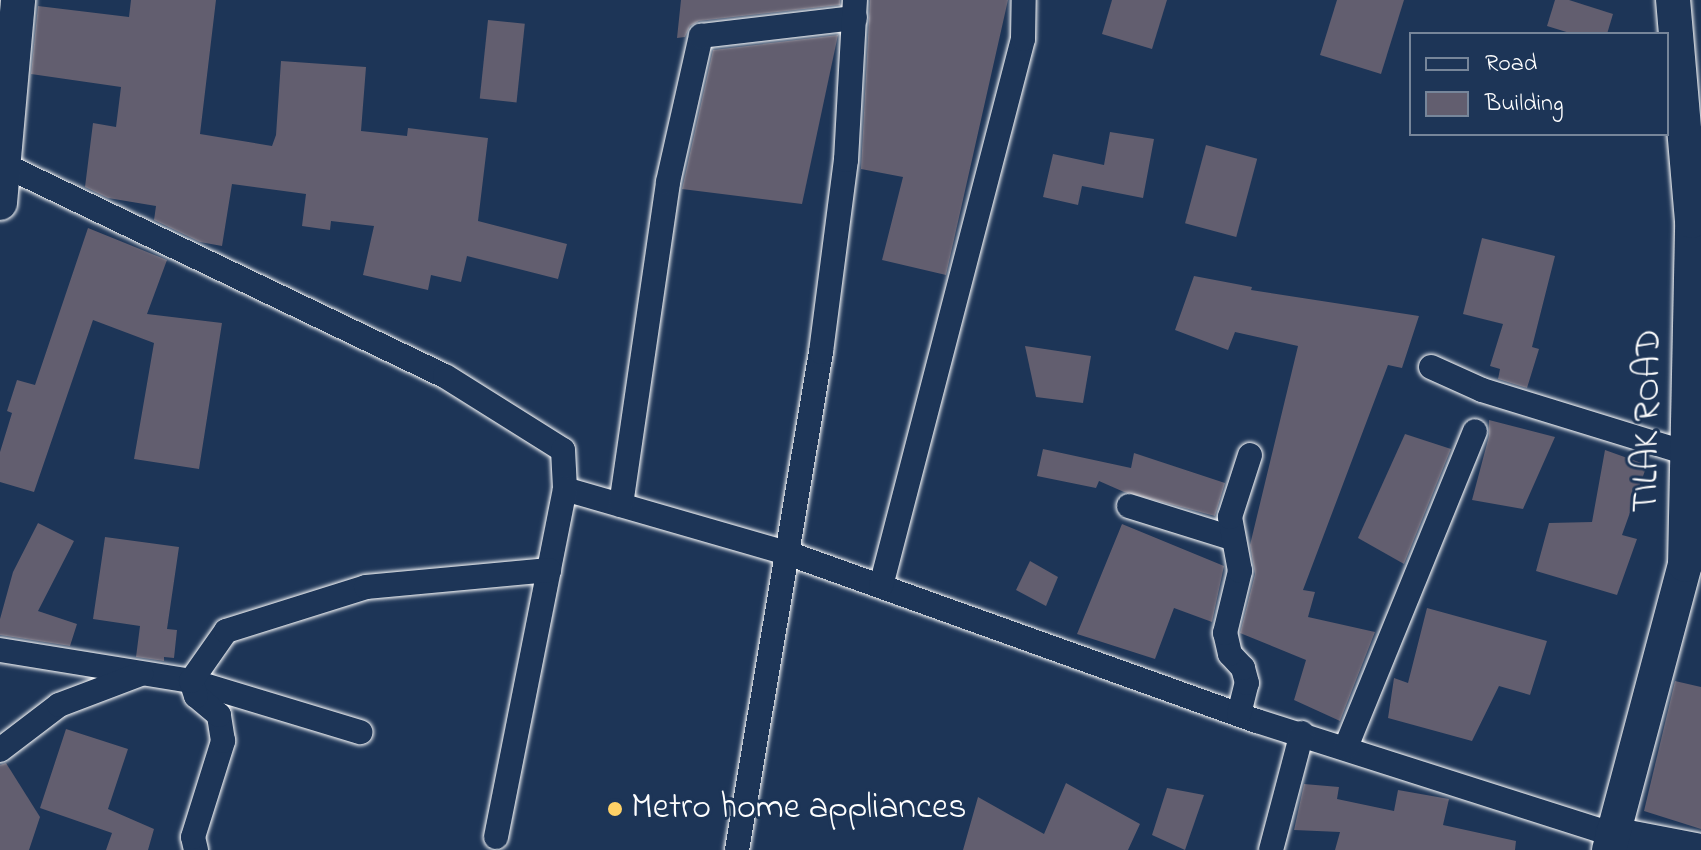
<!DOCTYPE html>
<html>
<head>
<meta charset="utf-8">
<style>
	body { margin:0 }
	#map { position:relative; width:1701px; height:850px; overflow:hidden; background:#1d3557; font-family:"Indie Flower",sans-serif }
	div>[style] { position:absolute }
	[style*='--x'] { left:calc(var(--x)*1px); top:calc(var(--y)*1px); width:calc(var(--w)*1px); rotate:calc(var(--a)*1deg) }
	.building>* { inset:0; background:#625e6f; transform-origin:0 0 }
	.roads { filter:drop-shadow(0 0 2px #fff) drop-shadow(0 0 2px #fff) }
	.street>* { height:24px; margin:-12px; padding:0 12px; transform-origin:12px; border-radius:12px; background:#1d3557 }
	.secondary>* { height:34px; margin:-17px; padding:0 17px; transform-origin:17px; border-radius:17px; background:#1d3557 }
	.dots>* { width:22px; height:22px; translate:-50% -50%; box-sizing:border-box; border:4px solid #1d3557; border-radius:50% }
	span { translate:-50% -50%; white-space:nowrap; text-align:center; line-height:1.15; -webkit-text-stroke:6px #1d3557; paint-order:stroke }
	.street-label { font-size:36px; color:#fff }
	.poi-label { font-size:36px; color:#fff }
	.left { translate:0 -50%; text-align:left }
	.legend { position:absolute; left:1409px; top:32px; width:260px; height:104px; box-sizing:border-box; background:#1d3557; border:2px solid #77869a; margin:0; padding:10px 14px; list-style:none; font-size:24px; color:#fff }
	.legend li { display:flex; align-items:center; gap:16px; height:40px }
	.legend b { width:40px; border:2px solid #77869a }
</style>
</head>
<body>
<div id="map">
	<div class="building">
		<i style="clip-path:polygon(131px 0,216px 0,200px 134px,272px 146px,276px 135px,281px 61px,366px 67px,361px 131px,407px 136px,408px 128px,488px 138px,478px 221px,567px 244px,558px 279px,467px 256px,461px 282px,431px 275px,428px 290px,363px 275px,374px 226px,331px 221px,330px 230px,302px 226px,306px 194px,232px 184px,222px 246px,200px 242px,154px 220px,156px 206px,108px 198px,85px 187px,93px 123px,116px 127px,121px 87px,31px 74px,38px 6px,129px 17px)"></i>
		<i style="clip-path:polygon(681px 0,840px 0,840px 5px,699px 21px,690px 26px,685px 37px,677px 38px)"></i>
		<i style="clip-path:polygon(870px 0,1008px 0,946px 275px,882px 260px,903px 177px,861px 169px)"></i>
		<i style="clip-path:polygon(1112px 0,1167px 0,1152px 49px,1102px 34px)"></i>
		<i style="clip-path:polygon(1337px 0,1404px 0,1381px 74px,1320px 55px)"></i>
		<i style="clip-path:polygon(1555px 0,1569px 0,1613px 14px,1607px 34px,1573px 34px,1547px 26px)"></i>
		<i style="left:488px;top:20px;width:37px;height:79px;rotate:6deg"></i>
		<i style="clip-path:polygon(838px 35px,802px 204px,682px 189px,713px 50px)"></i>
		<i style="clip-path:polygon(1110px 132px,1154px 139px,1143px 198px,1082px 186px,1078px 205px,1043px 197px,1053px 154px,1104px 165px)"></i>
		<i style="left:1206px;top:145px;width:53px;height:81px;rotate:15deg"></i>
		<i style="clip-path:polygon(88px 228px,167px 260px,147px 314px,222px 323px,199px 469px,134px 459px,154px 343px,93px 320px,34px 492px,0 482px,0 452px,12px 413px,7px 411px,17px 380px,35px 385px)"></i>
		<i style="clip-path:polygon(1482px 238px,1555px 256px,1532px 347px,1539px 349px,1527px 388px,1498px 379px,1500px 369px,1490px 366px,1503px 324px,1463px 314px)"></i>
		<i style="clip-path:polygon(1194px 276px,1252px 287px,1251px 290px,1419px 316px,1402px 368px,1388px 365px,1303px 590px,1315px 592px,1308px 617px,1375px 632px,1340px 721px,1294px 700px,1306px 660px,1240px 633px,1255px 574px,1250px 545px,1298px 346px,1235px 332px,1228px 350px,1175px 330px)"></i>
		<i style="clip-path:polygon(1025px 346px,1091px 356px,1083px 403px,1036px 397px)"></i>
		<i style="clip-path:polygon(1489px 420px,1555px 437px,1523px 509px,1472px 500px,1489px 436px)"></i>
		<i style="clip-path:polygon(1405px 434px,1451px 449px,1404px 564px,1358px 538px)"></i>
		<i style="clip-path:polygon(1043px 449px,1131px 468px,1134px 453px,1225px 483px,1215px 516px,1124px 492px,1099px 481px,1096px 488px,1037px 476px)"></i>
		<i style="clip-path:polygon(1605px 450px,1647px 465px,1622px 535px,1637px 539px,1617px 595px,1536px 571px,1549px 523px,1592px 522px)"></i>
		<i style="clip-path:polygon(38px 523px,74px 541px,38px 611px,77px 624px,70px 646px,0 635px,0 619px,13px 572px)"></i>
		<i style="clip-path:polygon(1122px 524px,1224px 566px,1212px 622px,1174px 608px,1155px 659px,1077px 634px)"></i>
		<i style="clip-path:polygon(105px 537px,179px 547px,167px 629px,177px 630px,174px 658px,164px 657px,164px 661px,136px 657px,140px 626px,93px 619px)"></i>
		<i style="clip-path:polygon(1030px 561px,1058px 577px,1046px 606px,1016px 590px)"></i>
		<i style="clip-path:polygon(1427px 608px,1547px 641px,1530px 695px,1499px 686px,1472px 741px,1388px 718px,1394px 678px,1408px 683px)"></i>
		<i style="clip-path:polygon(1675px 681px,1701px 687px,1701px 829px,1644px 811px)"></i>
		<i style="clip-path:polygon(66px 729px,128px 749px,108px 809px,154px 829px,148px 850px,106px 850px,112px 833px,40px 808px)"></i>
		<i style="clip-path:polygon(6px 763px,40px 817px,29px 850px,0 850px,0 765px)"></i>
		<i style="clip-path:polygon(1066px 783px,1140px 824px,1128px 850px,963px 850px,978px 797px,1044px 834px)"></i>
		<i style="clip-path:polygon(1304px 784px,1339px 787px,1337px 799px,1394px 811px,1398px 790px,1449px 799px,1443px 825px,1516px 841px,1515px 850px,1335px 850px,1340px 832px,1294px 830px)"></i>
		<i style="clip-path:polygon(1167px 788px,1204px 795px,1185px 850px,1152px 835px)"></i>
	</div>
	<div class="roads">
		<div class="street">
			<i style="--x:0;--y:163;--w:493;--a:25.6"></i>
			<i style="--x:445;--y:376;--w:139;--a:32.1"></i>
			<i style="--x:563;--y:450;--w:39;--a:87"></i>
			<i style="--x:565;--y:489;--w:234;--a:16.1"></i>
			<i style="--x:790;--y:554;--w:496;--a:19.7"></i>
			<i style="--x:1257;--y:721;--w:373;--a:17.7"></i>
			<i style="--x:1431;--y:367;--w:56;--a:24.3"></i>
			<i style="--x:1482;--y:390;--w:218;--a:17.1"></i>
			<i style="--x:621;--y:505;--w:326;--a:-81.7"></i>
			<i style="--x:668;--y:182;--w:150;--a:-77.3"></i>
			<i style="--x:701;--y:36;--w:155;--a:-6.7"></i>
			<i style="--x:1129;--y:506;--w:108;--a:17.3"></i>
			<i style="--x:881;--y:586;--w:565;--a:-75.45"></i>
			<i style="--x:1023;--y:39;--w:39;--a:-89"></i>
			<i style="--x:0;--y:650;--w:193;--a:9.2"></i>
			<i style="--x:191;--y:681;--w:177;--a:16.8"></i>
			<i style="--x:1239;--y:714;--w:32;--a:-76"></i>
			<i style="--x:1247;--y:683;--w:16;--a:-105"></i>
			<i style="--x:1243;--y:668;--w:19;--a:-133"></i>
			<i style="--x:1230;--y:654;--w:22;--a:-103"></i>
			<i style="--x:1225;--y:633;--w:64;--a:-76.4"></i>
			<i style="--x:1240;--y:571;--w:55;--a:-100.5"></i>
			<i style="--x:1230;--y:517;--w:65;--a:-72.1"></i>
			<i style="--x:1346;--y:747;--w:341;--a:-67.8"></i>
			<i style="--x:0;--y:750;--w:74;--a:-37.3"></i>
			<i style="--x:59;--y:705;--w:88;--a:-20.7"></i>
			<i style="--x:496;--y:837;--w:355;--a:-78.8"></i>
			<i style="--x:196;--y:850;--w:13;--a:-103"></i>
			<i style="--x:193;--y:837;--w:101;--a:-72.6"></i>
			<i style="--x:223;--y:741;--w:26;--a:-99"></i>
			<i style="--x:219;--y:715;--w:30;--a:-140"></i>
			<i style="--x:196;--y:696;--w:16;--a:-108"></i>
			<i style="--x:191;--y:681;--w:61;--a:-55"></i>
			<i style="--x:226;--y:631;--w:147;--a:-17.4"></i>
			<i style="--x:366;--y:587;--w:184;--a:-5.3"></i>
			<i style="--x:737;--y:850;--w:505;--a:-80.43"></i>
			<i style="--x:821;--y:352;--w:194;--a:-82.6"></i>
			<i style="--x:846;--y:160;--w:160;--a:-86.8"></i>
			<i style="--x:1271;--y:850;--w:121;--a:-75.2"></i>
		</div>
		<div class="secondary">
			<i style="--x:0;--y:203;--w:204;--a:-84.9"></i>
			<i style="--x:1612;--y:834;--w:86;--a:10.8"></i>
			<i style="--x:1609;--y:850;--w:295;--a:-75.1"></i>
			<i style="--x:1685;--y:565;--w:344;--a:-88.8"></i>
			<i style="--x:1692;--y:221;--w:222;--a:-94.9"></i>
		</div>
	</div>
	<div class="dots">
		<i style="left:615px;top:809px;background:#ffd166"></i>
	</div>
	<div class="street-label">
		<span style="left:1649px;top:421px;rotate:-89deg">TILAK ROAD</span>
	</div>
	<div class="poi-label">
		<span class="left" style="left:631px;top:809px">Metro home appliances</span>
	</div>
	<ul class="legend">
	<li><b style="height:10px;background:#1d3557"></b>Road</li>
	<li><b style="height:22px;background:#625e6f"></b>Building</li>
	</ul>
</div>
</body>
</html>
